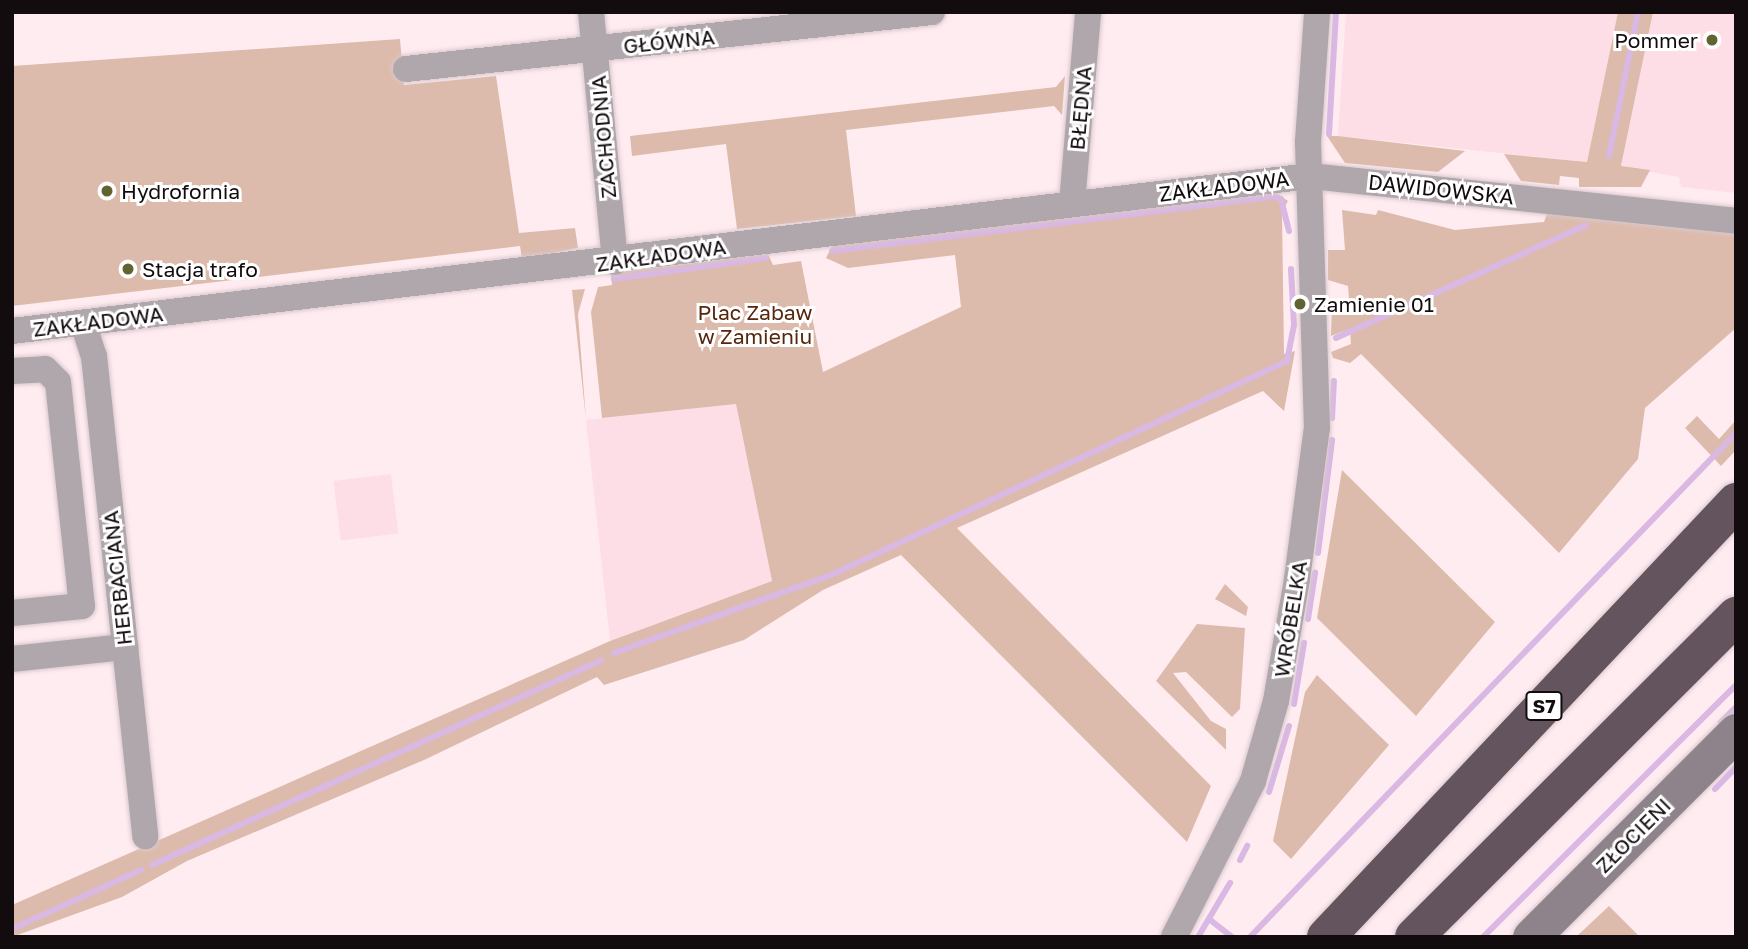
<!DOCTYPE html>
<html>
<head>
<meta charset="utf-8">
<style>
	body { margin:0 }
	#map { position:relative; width:1748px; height:949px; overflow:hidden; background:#ffecf1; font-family:"Golos Text",sans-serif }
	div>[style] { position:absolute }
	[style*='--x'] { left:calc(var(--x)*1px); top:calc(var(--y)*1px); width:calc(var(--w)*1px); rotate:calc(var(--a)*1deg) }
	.built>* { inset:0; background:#fddee6; transform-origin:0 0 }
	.green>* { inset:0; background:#ddbbac }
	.stream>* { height:6px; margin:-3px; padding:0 3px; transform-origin:3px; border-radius:3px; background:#d9b8e4 }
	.roads { filter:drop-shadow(0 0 2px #d9c8cd) drop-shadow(0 0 2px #d9c8cd) }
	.street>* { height:26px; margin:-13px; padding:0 13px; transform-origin:13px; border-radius:13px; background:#afa7ac }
	.secondary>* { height:37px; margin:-18.5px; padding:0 18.5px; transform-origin:18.5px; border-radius:18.5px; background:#8f838b }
	.highway>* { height:38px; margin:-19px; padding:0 19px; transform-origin:19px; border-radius:19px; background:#64545e }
	.dots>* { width:19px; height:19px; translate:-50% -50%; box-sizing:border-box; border:4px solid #fff; border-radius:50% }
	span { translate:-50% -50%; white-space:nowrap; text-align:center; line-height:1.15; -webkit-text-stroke:6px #fff; paint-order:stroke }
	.shield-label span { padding:2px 5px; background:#fff; border:2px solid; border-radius:5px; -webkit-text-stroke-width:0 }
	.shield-label { font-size:19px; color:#130c0e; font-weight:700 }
	.poi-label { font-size:21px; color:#130c0e }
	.right { translate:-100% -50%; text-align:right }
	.left { translate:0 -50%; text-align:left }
	.street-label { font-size:21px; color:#130c0e }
	.park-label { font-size:21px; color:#57260d }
	.frame { position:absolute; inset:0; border:14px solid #130c0e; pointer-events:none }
</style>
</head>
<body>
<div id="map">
	<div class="built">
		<i style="clip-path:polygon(1346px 12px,1618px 12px,1587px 162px,1338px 136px)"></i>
		<i style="clip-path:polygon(1653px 12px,1736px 12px,1736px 193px,1681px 187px,1679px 177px,1621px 167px)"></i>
		<i style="clip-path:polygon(736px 404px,772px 581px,610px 641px,586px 420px)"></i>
		<i style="left:391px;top:474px;width:60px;height:58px;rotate:83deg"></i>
	</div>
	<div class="green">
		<i style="clip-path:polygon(1618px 12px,1653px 12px,1621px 166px,1650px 170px,1641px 187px,1579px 187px,1579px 178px,1560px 176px,1559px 185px,1521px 181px,1504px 154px,1587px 162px)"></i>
		<i style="clip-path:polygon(400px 39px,404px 85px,496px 76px,519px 233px,575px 228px,578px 248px,522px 259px,520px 246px,12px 306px,12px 66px)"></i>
		<i style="clip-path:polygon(1065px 76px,1062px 115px,1054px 106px,846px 130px,856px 216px,737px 229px,726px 144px,632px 156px,630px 136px,1056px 87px)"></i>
		<i style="clip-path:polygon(1327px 136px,1338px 136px,1465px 151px,1438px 172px,1345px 163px)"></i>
		<i style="clip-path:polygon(1275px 192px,1288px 201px,1282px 212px,1284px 354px,1295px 351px,1284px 411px,1263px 391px,957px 528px,1211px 786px,1187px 842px,901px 555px,823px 590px,744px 640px,604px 685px,597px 677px,424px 760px,187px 861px,122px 897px,12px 937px,12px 905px,610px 641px,772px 581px,736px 404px,602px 418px,591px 312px,598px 287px,612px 285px,611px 273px,768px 254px,773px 265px,801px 261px,823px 372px,961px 307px,955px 255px,848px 268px,826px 258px,832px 246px)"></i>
		<i style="clip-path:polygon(1342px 210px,1376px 215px,1378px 210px,1455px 230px,1544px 222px,1548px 211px,1736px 230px,1736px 328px,1645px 408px,1638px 459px,1559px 553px,1361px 354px,1350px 363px,1333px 358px,1331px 352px,1351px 344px,1350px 329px,1331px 336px,1332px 301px,1349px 299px,1348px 286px,1328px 280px,1328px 250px,1345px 250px)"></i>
		<i style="clip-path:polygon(585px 289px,578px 314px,586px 420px,572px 290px)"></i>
		<i style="clip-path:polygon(1697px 416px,1719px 439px,1736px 420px,1736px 450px,1721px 466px,1685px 428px)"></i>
		<i style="clip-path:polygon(1342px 470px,1495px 622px,1416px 716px,1317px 618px)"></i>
		<i style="clip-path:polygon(1225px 584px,1248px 607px,1246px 616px,1215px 599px)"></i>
		<i style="clip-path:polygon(1197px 624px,1245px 628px,1240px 709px,1232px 717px,1186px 672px,1173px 673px,1211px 721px,1226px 729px,1226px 750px,1156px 681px)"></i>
		<i style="clip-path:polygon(1317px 675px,1389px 745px,1291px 859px,1273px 841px,1305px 692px)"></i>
		<i style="clip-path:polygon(1609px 906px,1640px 937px,1576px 937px,1578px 935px)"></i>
	</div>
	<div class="stream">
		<i style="--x:1329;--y:134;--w:122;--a:-86.7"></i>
		<i style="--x:1609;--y:156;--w:147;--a:-78.6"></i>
		<i style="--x:832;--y:251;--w:445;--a:-7"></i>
		<i style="--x:1274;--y:197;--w:7;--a:16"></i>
		<i style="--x:1281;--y:199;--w:33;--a:76"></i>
		<i style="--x:614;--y:279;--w:153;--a:-7.9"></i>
		<i style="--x:1336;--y:338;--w:274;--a:-24.3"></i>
		<i style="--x:1332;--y:418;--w:37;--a:-87"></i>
		<i style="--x:1318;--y:553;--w:114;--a:-82.9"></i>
		<i style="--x:1308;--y:619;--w:47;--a:-81.3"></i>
		<i style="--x:614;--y:653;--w:231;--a:-19.8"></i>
		<i style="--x:831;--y:575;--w:504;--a:-25.14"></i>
		<i style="--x:1287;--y:361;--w:37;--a:-79"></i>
		<i style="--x:1294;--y:325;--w:56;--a:-93.1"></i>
		<i style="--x:1294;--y:704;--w:62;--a:-80.7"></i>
		<i style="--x:1721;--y:722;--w:21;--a:-45"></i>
		<i style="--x:1715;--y:789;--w:30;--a:-46"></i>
		<i style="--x:1269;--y:792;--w:69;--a:-73.1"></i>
		<i style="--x:1240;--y:860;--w:16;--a:-63"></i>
		<i style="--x:152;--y:865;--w:494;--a:-24.5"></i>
		<i style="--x:1209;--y:919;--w:29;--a:38"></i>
		<i style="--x:12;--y:929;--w:142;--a:-24.6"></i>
		<i style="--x:1198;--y:937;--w:63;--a:-59.3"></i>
		<i style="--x:1250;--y:937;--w:700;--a:-46.04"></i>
		<i style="--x:1483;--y:937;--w:357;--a:-44.9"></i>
	</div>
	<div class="roads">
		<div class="street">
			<i style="--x:591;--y:12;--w:251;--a:84.5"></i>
			<i style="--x:406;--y:69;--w:529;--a:-6.18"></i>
			<i style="--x:1072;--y:204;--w:193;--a:-85.2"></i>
			<i style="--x:83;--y:323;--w:35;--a:72"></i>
			<i style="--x:94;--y:356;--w:483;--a:83.9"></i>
			<i style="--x:12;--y:331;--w:1307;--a:-6.81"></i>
			<i style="--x:1310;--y:176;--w:428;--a:6"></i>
			<i style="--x:12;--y:371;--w:33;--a:-3"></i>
			<i style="--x:45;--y:369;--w:18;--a:45"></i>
			<i style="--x:58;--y:382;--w:225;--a:83.9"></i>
			<i style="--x:82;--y:606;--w:70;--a:174.3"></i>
			<i style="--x:12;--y:659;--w:114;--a:-6.1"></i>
			<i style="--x:1174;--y:937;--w:175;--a:-63.1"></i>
			<i style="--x:1253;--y:781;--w:83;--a:-74"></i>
			<i style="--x:1276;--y:701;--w:124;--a:-80.2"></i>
			<i style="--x:1297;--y:579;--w:152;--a:-82.5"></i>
			<i style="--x:1317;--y:428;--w:286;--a:-91.8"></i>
			<i style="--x:1308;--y:142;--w:130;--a:-86"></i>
		</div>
		<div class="secondary">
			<i style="--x:1531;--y:937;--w:290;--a:-45"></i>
		</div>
		<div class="highway">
			<i style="--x:1326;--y:937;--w:598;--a:-46.69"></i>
			<i style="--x:1414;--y:937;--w:455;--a:-44.9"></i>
		</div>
	</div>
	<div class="dots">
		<i style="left:1712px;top:40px;background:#616330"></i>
		<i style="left:107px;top:191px;background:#616330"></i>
		<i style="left:128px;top:269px;background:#616330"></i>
		<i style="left:1300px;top:304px;background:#616330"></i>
	</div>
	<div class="shield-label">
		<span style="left:1544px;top:706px">S7</span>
	</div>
	<div class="poi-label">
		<span class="right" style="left:1698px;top:40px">Pommer</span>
		<span class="left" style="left:121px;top:191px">Hydrofornia</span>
		<span class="left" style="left:142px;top:269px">Stacja trafo</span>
		<span class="left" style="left:1314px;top:304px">Zamienie 01</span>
	</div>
	<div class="street-label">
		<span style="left:669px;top:41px;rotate:-6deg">GŁÓWNA</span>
		<span style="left:1080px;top:108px;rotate:-85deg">BŁĘDNA</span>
		<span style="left:603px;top:137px;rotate:-95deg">ZACHODNIA</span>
		<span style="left:1224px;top:186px;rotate:-7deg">ZAKŁADOWA</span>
		<span style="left:1441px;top:189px;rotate:6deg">DAWIDOWSKA</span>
		<span style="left:661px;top:255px;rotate:-8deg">ZAKŁADOWA</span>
		<span style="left:98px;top:321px;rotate:-7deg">ZAKŁADOWA</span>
		<span style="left:117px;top:578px;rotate:-96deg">HERBACIANA</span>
		<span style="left:1290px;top:619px;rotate:-81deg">WRÓBELKA</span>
		<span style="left:1633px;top:835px;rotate:-45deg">ZŁOCIENI</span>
	</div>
	<div class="park-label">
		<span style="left:755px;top:324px">Plac Zabaw<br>w Zamieniu</span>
	</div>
	<div class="frame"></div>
</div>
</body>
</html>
